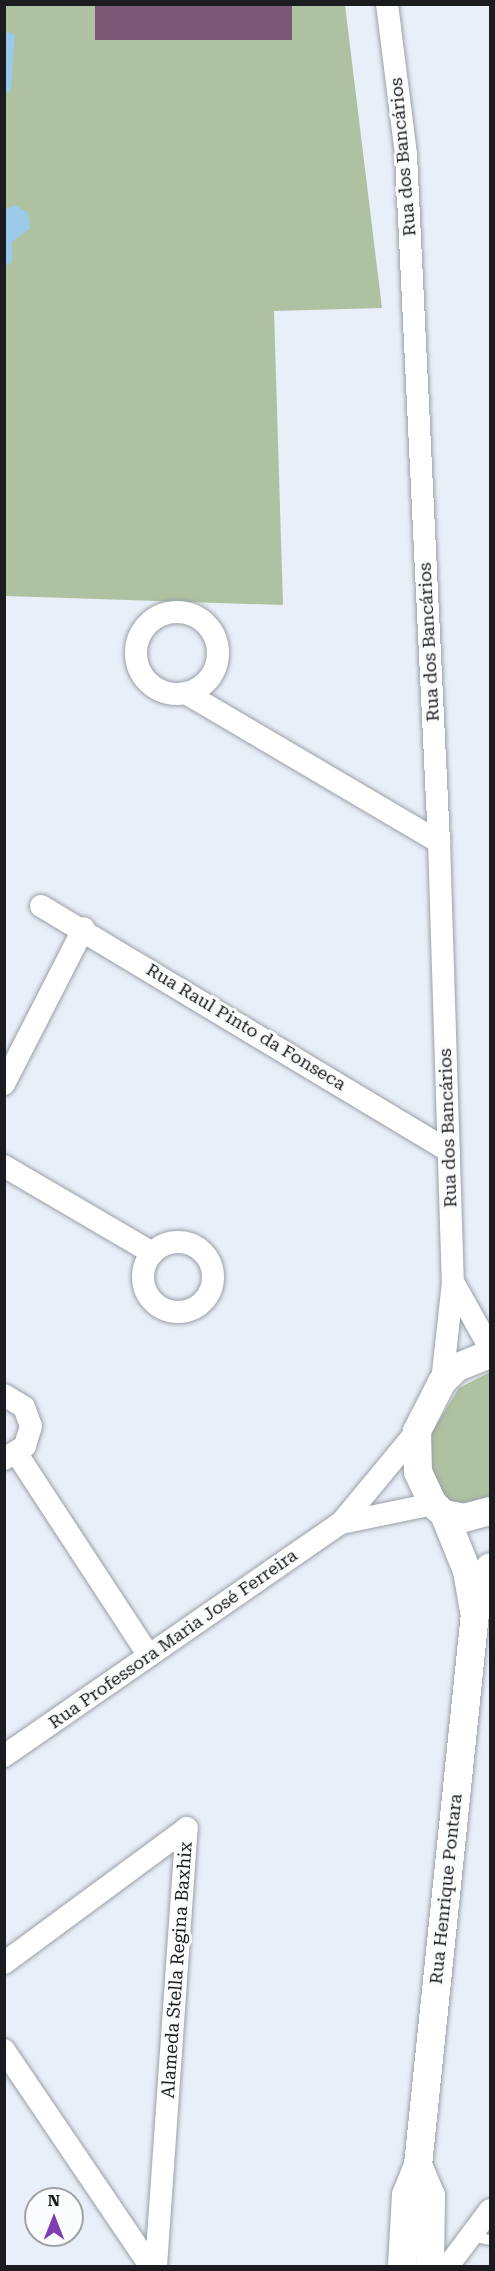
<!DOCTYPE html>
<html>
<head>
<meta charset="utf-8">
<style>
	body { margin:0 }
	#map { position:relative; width:495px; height:2271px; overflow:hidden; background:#e9eff8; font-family:"Roboto Serif",serif }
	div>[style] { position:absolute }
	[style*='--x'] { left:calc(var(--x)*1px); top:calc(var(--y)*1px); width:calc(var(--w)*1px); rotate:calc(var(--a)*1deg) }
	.green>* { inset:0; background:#aec2a1 }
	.water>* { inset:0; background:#9acae8 }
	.building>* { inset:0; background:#7d5876; transform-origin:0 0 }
	.roads { filter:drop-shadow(0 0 2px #9a9fa8) drop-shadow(0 0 2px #9a9fa8) }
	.service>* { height:10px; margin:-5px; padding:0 5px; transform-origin:5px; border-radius:5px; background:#fff }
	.minor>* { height:22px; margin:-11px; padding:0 11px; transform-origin:11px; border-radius:11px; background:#fff }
	.minor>.ring { margin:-11px; padding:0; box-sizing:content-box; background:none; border:22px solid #fff; border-radius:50% }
	.tertiary>* { height:28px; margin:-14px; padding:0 14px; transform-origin:14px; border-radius:14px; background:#fff }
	span { translate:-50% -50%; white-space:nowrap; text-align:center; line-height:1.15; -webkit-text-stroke:6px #fbfcfe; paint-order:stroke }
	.street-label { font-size:18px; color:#1a1c1f }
	.frame { position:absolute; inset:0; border:6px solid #1a1c1f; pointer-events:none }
	.north { position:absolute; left:24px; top:2187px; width:60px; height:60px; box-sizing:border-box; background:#fbfcfe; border:2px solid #a1a2a5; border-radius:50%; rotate:0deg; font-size:16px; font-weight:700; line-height:24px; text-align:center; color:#1a1c1f }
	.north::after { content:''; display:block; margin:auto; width:21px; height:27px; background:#803db1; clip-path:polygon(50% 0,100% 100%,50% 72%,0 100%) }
</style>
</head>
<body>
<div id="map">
	<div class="green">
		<i style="clip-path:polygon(5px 5px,345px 5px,382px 308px,274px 311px,283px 605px,5px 596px)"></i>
		<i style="clip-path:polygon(490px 1372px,490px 1497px,459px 1504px,441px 1498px,427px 1456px,432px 1432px,459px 1388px)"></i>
	</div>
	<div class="water">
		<i style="clip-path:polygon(4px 30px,15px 35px,11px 90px,5px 94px)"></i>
		<i style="clip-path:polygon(15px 205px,28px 213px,30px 228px,12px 242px,12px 262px,5px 266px,5px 209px)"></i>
	</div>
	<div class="building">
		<i style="left:95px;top:4px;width:197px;height:36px"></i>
	</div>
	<div class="roads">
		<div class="service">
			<i style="--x:470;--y:2236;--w:20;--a:11"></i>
		</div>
		<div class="minor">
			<i style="--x:387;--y:4;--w:152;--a:82.8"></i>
			<i style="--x:406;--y:155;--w:688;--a:87.25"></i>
			<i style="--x:439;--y:842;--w:440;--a:88.2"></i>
			<i style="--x:453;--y:1282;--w:101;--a:96.3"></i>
			<i class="ring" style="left:136px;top:612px;width:60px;height:60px"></i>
			<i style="--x:186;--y:693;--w:294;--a:30.5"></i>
			<i style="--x:41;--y:906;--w:476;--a:31"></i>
			<i style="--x:4;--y:1084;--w:175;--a:-62.9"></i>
			<i style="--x:4;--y:1166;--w:172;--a:30.4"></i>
			<i class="ring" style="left:143px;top:1242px;width:48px;height:48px"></i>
			<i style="--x:453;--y:1282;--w:76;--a:60.7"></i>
			<i style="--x:4;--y:1395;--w:23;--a:31"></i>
			<i style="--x:24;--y:1407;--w:20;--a:70"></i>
			<i style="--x:31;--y:1426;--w:21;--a:107"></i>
			<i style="--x:25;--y:1446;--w:25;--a:148"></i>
			<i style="--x:17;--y:1454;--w:241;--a:56.8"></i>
			<i style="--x:341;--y:1523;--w:94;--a:-11.7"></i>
			<i style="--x:4;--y:1756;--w:410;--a:-34.7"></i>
			<i style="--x:341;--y:1523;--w:119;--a:-50.4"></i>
			<i style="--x:4;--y:1963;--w:227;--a:-36.4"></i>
			<i style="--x:4;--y:2050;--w:261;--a:55.9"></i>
			<i style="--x:156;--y:2266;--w:439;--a:-86"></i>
			<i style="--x:448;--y:2266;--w:70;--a:-53.1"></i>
		</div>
		<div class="tertiary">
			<i style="--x:490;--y:1354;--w:35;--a:158"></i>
			<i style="--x:457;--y:1367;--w:21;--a:135"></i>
			<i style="--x:442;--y:1382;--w:55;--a:117"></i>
			<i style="--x:417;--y:1431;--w:41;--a:88.6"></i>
			<i style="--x:418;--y:1472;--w:35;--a:65"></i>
			<i style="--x:433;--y:1504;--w:15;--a:42"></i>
			<i style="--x:444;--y:1514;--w:20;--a:11"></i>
			<i style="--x:464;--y:1518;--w:27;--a:-15"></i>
			<i style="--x:444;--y:1514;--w:61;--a:68"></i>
			<i style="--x:467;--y:1571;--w:41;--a:80.1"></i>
			<i style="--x:418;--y:2165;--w:33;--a:67"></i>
			<i style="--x:431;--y:2195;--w:71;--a:90.8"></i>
			<i style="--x:402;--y:2266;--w:71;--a:-86.8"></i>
			<i style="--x:406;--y:2195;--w:32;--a:-68"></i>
			<i style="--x:418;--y:2165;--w:555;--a:-84.1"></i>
			<i style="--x:475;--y:1613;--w:48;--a:-71.9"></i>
		</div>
	</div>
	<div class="street-label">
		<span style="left:403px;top:157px;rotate:-95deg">Rua dos Bancários</span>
		<span style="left:429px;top:642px;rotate:-93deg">Rua dos Bancários</span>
		<span style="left:246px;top:1027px;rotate:31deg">Rua Raul Pinto da Fonseca</span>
		<span style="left:448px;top:1128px;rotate:-92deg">Rua dos Bancários</span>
		<span style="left:173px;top:1639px;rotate:-35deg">Rua Professora Maria José Ferreira</span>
		<span style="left:446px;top:1889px;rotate:-84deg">Rua Henrique Pontara</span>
		<span style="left:177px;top:1970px;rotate:-86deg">Alameda Stella Regina Baxhix</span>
	</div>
	<div class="frame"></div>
	<div class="north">N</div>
</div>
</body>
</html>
